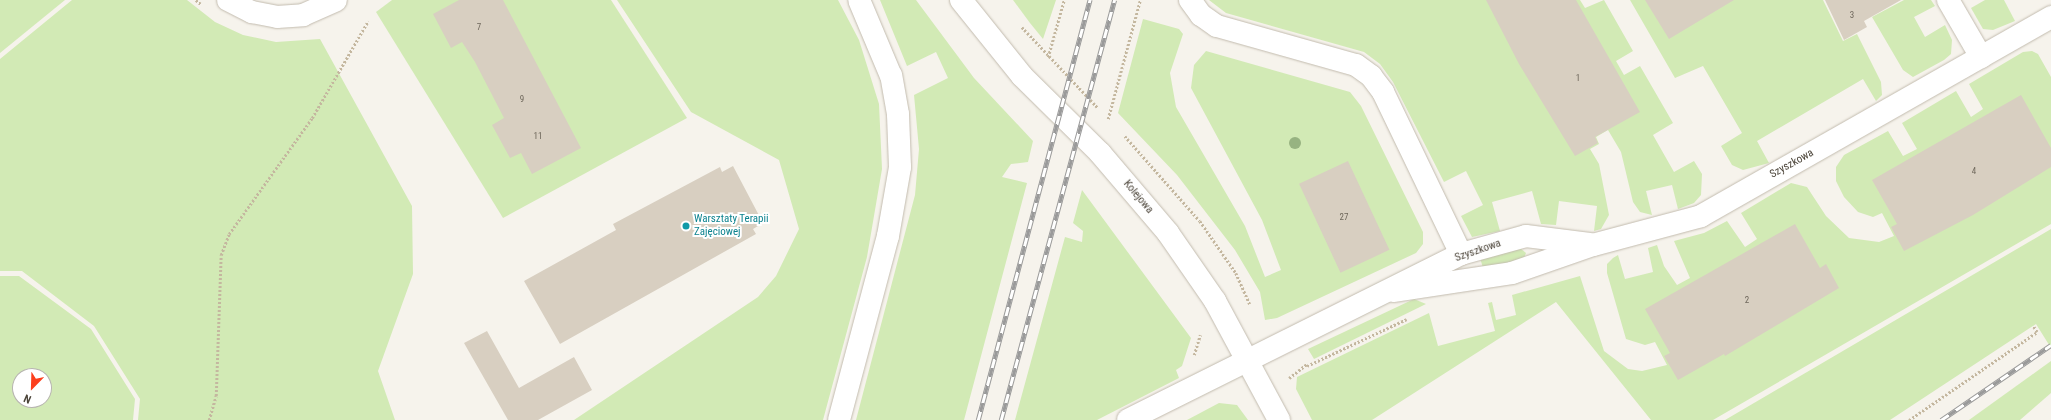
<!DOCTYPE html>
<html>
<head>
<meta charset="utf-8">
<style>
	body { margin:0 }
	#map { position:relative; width:2051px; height:420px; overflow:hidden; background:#f6f3ec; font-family:"Roboto Condensed",sans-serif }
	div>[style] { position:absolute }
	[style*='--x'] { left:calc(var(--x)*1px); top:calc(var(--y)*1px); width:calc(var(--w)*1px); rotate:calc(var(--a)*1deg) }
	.green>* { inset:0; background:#d2eab5 }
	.building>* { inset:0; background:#d8cfc1; transform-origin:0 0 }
	.path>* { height:2.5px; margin-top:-1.25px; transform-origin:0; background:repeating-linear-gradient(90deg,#c4b79f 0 2px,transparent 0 4px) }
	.roads { filter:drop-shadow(0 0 1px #c2bbae) drop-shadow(0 0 1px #c2bbae) }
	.minor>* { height:22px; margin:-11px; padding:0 11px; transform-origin:11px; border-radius:11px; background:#fff }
	.rail>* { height:4.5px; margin-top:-2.25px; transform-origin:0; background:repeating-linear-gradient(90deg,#fff 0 9px,#9a9a9a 0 18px); box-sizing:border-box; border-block:1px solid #9a9a9a }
	.trees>* { width:12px; height:12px; margin:-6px; border-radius:50%; background:#97b381 }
	.dots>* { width:11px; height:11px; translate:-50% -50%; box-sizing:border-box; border:2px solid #fff; border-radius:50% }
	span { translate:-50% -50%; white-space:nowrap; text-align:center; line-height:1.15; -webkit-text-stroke:4px #fff; paint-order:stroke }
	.number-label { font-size:9px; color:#6e675b }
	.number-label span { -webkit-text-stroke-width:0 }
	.street-label { font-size:11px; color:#4b4439 }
	.culture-label { font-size:11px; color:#0d838f }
	.left { translate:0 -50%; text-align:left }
	.north { position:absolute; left:12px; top:368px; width:40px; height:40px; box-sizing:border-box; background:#fff; border:1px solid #b7b4b0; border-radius:50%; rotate:203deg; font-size:11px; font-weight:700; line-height:16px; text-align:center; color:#4b4439 }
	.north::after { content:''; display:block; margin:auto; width:14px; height:18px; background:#fc3f1d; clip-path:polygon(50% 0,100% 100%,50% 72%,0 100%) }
</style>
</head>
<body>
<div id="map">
	<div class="green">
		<i style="clip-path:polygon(0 0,65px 0,0 53px)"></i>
		<i style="clip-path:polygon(72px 0,187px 0,215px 22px,243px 35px,276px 42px,320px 39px,412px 206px,413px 274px,378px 371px,395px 420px,138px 420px,140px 399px,94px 326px,22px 271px,0 271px,0 59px)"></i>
		<i style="clip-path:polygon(392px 0,611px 0,687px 118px,503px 218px,376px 12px)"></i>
		<i style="clip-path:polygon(617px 0,838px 0,859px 40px,879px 104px,882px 169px,867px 257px,823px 420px,574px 420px,758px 297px,776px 276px,799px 229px,779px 160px,691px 112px)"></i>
		<i style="clip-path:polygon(880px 0,916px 0,974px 78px,1033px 141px,1028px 162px,1011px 164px,1002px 177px,1027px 183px,964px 420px,856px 420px,915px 195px,919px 149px,914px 95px,948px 78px,936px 52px,907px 66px)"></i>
		<i style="clip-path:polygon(1013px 0,1056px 0,1043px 39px,1030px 23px)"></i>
		<i style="clip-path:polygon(1209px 0,1580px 0,1585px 8px,1604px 0,1633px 51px,1616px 61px,1624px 75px,1640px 66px,1673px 123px,1653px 135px,1674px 172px,1694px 161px,1702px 174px,1701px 195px,1694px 203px,1678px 209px,1672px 185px,1646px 191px,1652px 215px,1640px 212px,1633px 202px,1621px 152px,1608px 130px,1596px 137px,1599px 144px,1590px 149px,1599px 164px,1609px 215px,1601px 229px,1594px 231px,1597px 206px,1559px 201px,1556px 225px,1541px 224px,1532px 191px,1492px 202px,1500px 231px,1472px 237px,1461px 216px,1483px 205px,1466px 171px,1444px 182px,1393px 82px,1380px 64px,1364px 52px,1226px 13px)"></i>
		<i style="clip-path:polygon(1630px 0,1823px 0,1843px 41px,1857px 34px,1881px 82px,1882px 95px,1876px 101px,1863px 79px,1757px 141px,1769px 163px,1743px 170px,1732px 165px,1721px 146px,1742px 133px,1703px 66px,1675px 78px)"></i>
		<i style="clip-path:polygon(1904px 0,1931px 0,1935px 6px,1914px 17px,1925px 37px,1945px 25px,1952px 40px,1951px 54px,1944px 60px,1913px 77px,1903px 70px,1872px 17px)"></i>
		<i style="clip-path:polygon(1985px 0,2004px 0,2015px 21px,1993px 30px,1983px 29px,1971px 8px)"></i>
		<i style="clip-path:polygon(1143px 19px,1179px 29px,1183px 34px,1170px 73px,1176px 107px,1245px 226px,1265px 277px,1281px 270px,1262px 220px,1191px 88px,1194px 65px,1206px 51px,1350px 92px,1361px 106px,1423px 232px,1423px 244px,1416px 253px,1277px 318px,1265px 320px,1260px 292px,1235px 250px,1177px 175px,1118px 113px)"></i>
		<i style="clip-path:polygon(2032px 51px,2038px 54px,2051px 77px,2051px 224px,1713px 420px,1651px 420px,1556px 302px,1372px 420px,1312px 420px,1296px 389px,1297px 377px,1429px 313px,1438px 346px,1495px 331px,1488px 303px,1492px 302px,1496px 320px,1516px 315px,1512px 295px,1580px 276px,1604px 351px,1628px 369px,1642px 371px,1667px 365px,1655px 342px,1645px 345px,1626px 339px,1607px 273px,1607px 264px,1613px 258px,1618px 255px,1625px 279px,1653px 272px,1648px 248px,1657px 245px,1664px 266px,1677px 285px,1690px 278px,1674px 241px,1704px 233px,1727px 221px,1745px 247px,1757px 239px,1741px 213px,1791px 183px,1807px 187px,1826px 216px,1849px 238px,1879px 242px,1894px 236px,1882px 213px,1873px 217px,1858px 212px,1844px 197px,1836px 181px,1836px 167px,1844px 155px,1888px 131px,1903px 156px,1917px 149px,1902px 123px,1956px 91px,1971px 117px,1983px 109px,1969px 84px,2023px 52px)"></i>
		<i style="clip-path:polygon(1082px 190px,1191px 338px,1182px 366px,1176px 370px,1179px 378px,1097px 420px,1015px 420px,1065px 237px,1082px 242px,1083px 231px,1073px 223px)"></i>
		<i style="clip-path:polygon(2051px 229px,2051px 348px,2036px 324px,1890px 420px,1725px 420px)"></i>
		<i style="clip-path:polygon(1520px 248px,1526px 253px,1524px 258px,1484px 271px,1480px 258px)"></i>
		<i style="clip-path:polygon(evenodd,0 276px,19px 276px,91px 329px,135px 399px,133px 420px,0 420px,0 276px,20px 376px,44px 376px,44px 400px,20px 400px,20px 376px)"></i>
		<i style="clip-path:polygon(1414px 299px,1426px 304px,1314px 359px,1308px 349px)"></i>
		<i style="clip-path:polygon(2051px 361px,2051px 393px,2020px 420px,1969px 420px)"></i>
		<i style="clip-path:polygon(1219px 403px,1237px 405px,1248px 420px,1187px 420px)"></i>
	</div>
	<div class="building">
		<i style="clip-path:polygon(459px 0,503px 0,581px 148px,532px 174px,521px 153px,510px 158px,492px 125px,504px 118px,475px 62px,462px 42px,451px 48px,433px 14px)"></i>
		<i style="clip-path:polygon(1486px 0,1576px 0,1640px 112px,1595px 137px,1598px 143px,1575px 156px,1519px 64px)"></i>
		<i style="clip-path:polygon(1645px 0,1734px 0,1669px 39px)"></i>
		<i style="clip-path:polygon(1825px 0,1901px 0,1864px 21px,1867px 27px,1844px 40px)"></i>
		<i style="clip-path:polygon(2021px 95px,2051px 148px,2051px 167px,1973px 215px,1904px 251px,1891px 227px,1897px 224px,1872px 180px)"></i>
		<i style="left:1348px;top:161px;width:98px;height:54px;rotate:65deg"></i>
		<i style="clip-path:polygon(733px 166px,763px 223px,753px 229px,756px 234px,560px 344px,524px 281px,616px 230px,613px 224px,720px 167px,722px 172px)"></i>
		<i style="clip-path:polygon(1795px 224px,1820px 268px,1826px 264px,1839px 288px,1725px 356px,1724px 354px,1678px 380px,1664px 356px,1670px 353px,1645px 309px)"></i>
		<i style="clip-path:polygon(487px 331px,519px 388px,574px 357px,592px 390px,538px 420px,508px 420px,464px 343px)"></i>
	</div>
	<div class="path">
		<i style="--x:196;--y:0;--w:6;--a:39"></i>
		<i style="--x:1022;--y:27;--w:111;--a:46.8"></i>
		<i style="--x:1048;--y:57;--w:59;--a:-74.3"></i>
		<i style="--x:1108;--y:119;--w:123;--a:-74.9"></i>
		<i style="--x:1125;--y:136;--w:113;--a:48.6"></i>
		<i style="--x:1200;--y:221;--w:63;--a:55.3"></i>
		<i style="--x:1236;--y:273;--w:34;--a:66"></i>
		<i style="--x:1194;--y:355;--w:21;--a:-73"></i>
		<i style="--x:1307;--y:366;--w:110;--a:-25.2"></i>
		<i style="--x:1289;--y:378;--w:23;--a:-38"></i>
		<i style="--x:209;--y:420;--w:25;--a:-74"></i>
		<i style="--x:216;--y:396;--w:141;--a:-88"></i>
		<i style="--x:221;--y:255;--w:22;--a:-69"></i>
		<i style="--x:229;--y:234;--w:143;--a:-54.4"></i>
		<i style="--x:312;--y:118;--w:112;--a:-60"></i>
		<i style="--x:1909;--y:420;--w:155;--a:-34.5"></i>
		<i style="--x:2037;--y:332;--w:7;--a:-124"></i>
	</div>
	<div class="roads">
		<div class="minor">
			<i style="--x:228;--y:0;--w:27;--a:27"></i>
			<i style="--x:252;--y:12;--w:25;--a:11"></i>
			<i style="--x:277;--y:17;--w:26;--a:-4"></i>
			<i style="--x:303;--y:15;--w:36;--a:-24"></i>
			<i style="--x:961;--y:0;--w:97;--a:51.2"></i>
			<i style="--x:1022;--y:76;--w:110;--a:44.6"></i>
			<i style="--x:1100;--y:153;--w:105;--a:49.6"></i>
			<i style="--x:1168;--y:233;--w:83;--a:55.3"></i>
			<i style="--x:1215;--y:301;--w:135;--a:61.7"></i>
			<i style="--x:1190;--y:0;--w:19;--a:54"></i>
			<i style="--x:1201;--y:15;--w:19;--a:35"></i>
			<i style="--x:1217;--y:26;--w:144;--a:15.7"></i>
			<i style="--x:1356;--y:65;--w:19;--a:36"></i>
			<i style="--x:1371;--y:76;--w:20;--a:53"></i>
			<i style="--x:1383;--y:92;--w:180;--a:64.3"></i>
			<i style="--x:1948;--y:0;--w:66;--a:59.9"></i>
			<i style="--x:1393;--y:291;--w:120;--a:-8.6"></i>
			<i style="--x:1512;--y:273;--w:86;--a:-19.1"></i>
			<i style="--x:1593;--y:245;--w:112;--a:-15"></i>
			<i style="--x:1701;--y:216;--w:403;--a:-29.6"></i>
			<i style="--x:839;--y:420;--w:190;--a:-75.1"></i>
			<i style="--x:888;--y:236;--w:70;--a:-80.1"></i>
			<i style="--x:900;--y:167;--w:53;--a:-92.2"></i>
			<i style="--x:898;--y:114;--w:39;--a:-100"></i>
			<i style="--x:891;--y:76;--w:82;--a:-112.8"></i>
			<i style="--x:1128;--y:420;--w:372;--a:-26.5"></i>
			<i style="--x:1461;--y:254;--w:67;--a:-15.5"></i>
			<i style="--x:1526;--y:236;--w:64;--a:7.1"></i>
		</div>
	</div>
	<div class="rail">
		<i style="--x:978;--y:420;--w:435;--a:-75.1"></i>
		<i style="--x:1001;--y:420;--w:435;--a:-74.9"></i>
		<i style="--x:1941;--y:420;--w:133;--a:-34.3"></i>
	</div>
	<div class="trees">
		<i style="left:1295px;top:143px"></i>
	</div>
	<div class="dots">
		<i style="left:686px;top:226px;background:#0f9aa8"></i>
	</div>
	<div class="number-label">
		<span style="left:1852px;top:15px">3</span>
		<span style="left:479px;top:27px">7</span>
		<span style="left:1578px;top:78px">1</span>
		<span style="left:522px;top:99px">9</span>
		<span style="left:538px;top:136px">11</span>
		<span style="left:1974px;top:171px">4</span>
		<span style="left:1344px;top:217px">27</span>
		<span style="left:1747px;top:300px">2</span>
	</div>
	<div class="street-label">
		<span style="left:1792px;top:164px;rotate:-29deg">Szyszkowa</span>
		<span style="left:1138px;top:197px;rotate:50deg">Kolejowa</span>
		<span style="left:1478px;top:251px;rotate:-19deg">Szyszkowa</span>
	</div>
	<div class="culture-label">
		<span class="left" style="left:694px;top:226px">Warsztaty Terapii<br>Zajęciowej</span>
	</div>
	<div class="north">N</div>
</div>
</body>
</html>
